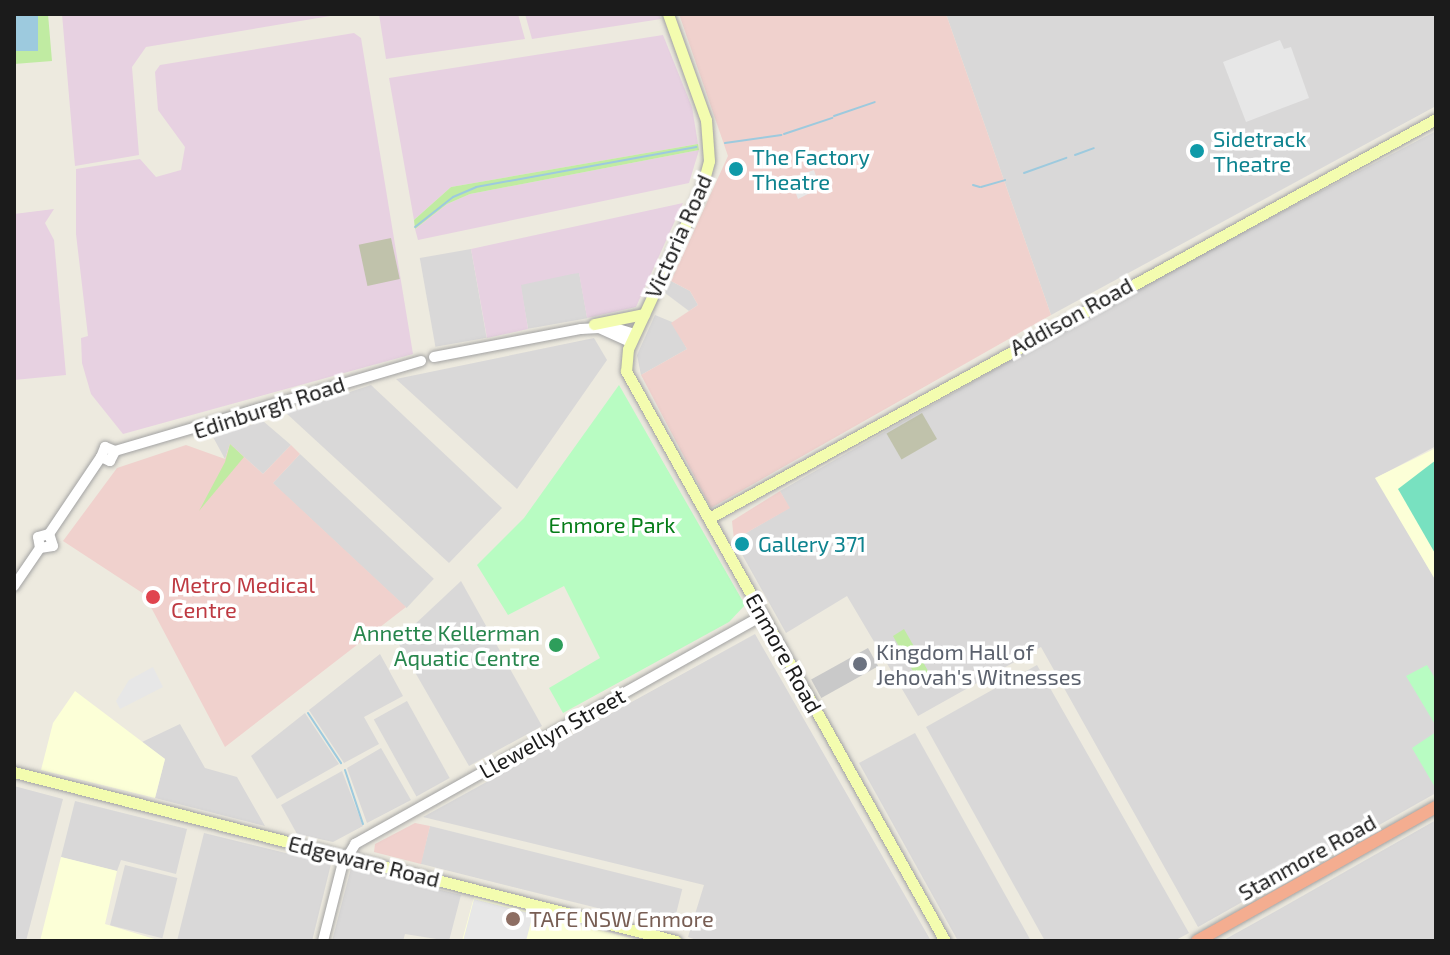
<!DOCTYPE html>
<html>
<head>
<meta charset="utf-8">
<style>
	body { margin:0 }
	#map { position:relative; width:1450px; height:955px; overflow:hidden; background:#edeadf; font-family:"Exo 2",sans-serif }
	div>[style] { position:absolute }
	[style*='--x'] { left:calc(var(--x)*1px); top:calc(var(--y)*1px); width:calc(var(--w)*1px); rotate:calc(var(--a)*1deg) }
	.residential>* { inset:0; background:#d9d8d8; transform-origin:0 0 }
	.commercial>* { inset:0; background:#f0d1cd }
	.industrial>* { inset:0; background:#e7d1e1 }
	.education>* { inset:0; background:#fcffd7 }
	.religious>* { inset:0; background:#c9c9c9; transform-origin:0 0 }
	.construction>* { inset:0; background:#c0c2ab; transform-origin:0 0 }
	.grass>* { inset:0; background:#c0eba2 }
	.park>* { inset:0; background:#b8fcc2 }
	.pitch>* { inset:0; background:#78e1c0 }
	.parking>* { inset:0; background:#e7e7e7 }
	.water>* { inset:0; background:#9dcade; transform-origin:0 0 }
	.stream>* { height:2px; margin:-1px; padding:0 1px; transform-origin:1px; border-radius:1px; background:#9dcade }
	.roads { filter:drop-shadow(0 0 2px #a2a2a2) drop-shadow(0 0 2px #a2a2a2) }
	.tertiary>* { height:10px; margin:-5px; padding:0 5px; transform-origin:5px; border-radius:5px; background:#fff }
	.secondary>* { height:11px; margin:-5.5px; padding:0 5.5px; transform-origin:5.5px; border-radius:5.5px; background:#f3fcaf }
	.trunk>* { height:12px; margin:-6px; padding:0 6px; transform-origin:6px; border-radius:6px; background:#f4ad90 }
	.dots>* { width:22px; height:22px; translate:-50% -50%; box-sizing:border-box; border:4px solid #fff; border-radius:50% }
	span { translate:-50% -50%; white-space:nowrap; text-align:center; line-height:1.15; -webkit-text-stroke:7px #fff; paint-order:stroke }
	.culture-label { font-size:22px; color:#0d838f }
	.left { translate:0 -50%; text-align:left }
	.street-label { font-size:22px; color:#1b1b1b }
	.park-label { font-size:22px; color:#067c18 }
	.health-label { font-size:22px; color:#be3a42 }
	.leisure-label { font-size:22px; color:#27864d }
	.right { translate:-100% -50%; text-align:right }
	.worship-label { font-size:22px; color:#5b616d }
	.education-label { font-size:22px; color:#785e54 }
	.frame { position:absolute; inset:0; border:16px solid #1b1b1b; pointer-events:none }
</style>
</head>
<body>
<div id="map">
	<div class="residential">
		<i style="clip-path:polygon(946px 14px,1436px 14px,1436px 106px,1051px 315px)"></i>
		<i style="clip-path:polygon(1436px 131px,1436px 446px,1376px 478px,1436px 581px,1436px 793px,1198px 927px,1041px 647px,918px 716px,847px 596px,786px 633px,734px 540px,789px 508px,780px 491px,1167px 272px)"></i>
		<i style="left:471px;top:249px;width:90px;height:52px;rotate:80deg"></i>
		<i style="left:579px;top:272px;width:47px;height:60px;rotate:80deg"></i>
		<i style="clip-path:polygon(671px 281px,690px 291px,698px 305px,689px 311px,665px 293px)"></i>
		<i style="clip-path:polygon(655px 315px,672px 322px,687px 349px,641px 375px,637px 355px)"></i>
		<i style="clip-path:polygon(594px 338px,607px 360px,517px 489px,396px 379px)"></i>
		<i style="clip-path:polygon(371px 385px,502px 508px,449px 563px,286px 413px)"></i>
		<i style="clip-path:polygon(263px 421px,291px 445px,263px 474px,230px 444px,225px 459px,213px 437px)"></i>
		<i style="left:300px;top:454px;width:183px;height:40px;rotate:43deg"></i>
		<i style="clip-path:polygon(461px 581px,542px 726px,469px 766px,397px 641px)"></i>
		<i style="clip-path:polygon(755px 634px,931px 941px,699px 941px,688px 937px,704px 885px,423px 817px)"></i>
		<i style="clip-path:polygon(380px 654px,403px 696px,364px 717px,379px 744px,344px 763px,309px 710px)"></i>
		<i style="clip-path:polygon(1037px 665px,1189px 933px,1174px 941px,1045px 941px,926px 727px)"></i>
		<i style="left:407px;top:701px;width:88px;height:38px;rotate:61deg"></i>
		<i style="clip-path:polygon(305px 713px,339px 764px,277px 799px,251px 756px)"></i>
		<i style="clip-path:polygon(180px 724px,205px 768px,237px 777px,265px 826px,155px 798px,165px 759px,142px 742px)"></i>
		<i style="clip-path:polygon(915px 733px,1031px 941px,958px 941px,859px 763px)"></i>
		<i style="clip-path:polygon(381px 748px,411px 800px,367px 823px,347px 768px)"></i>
		<i style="clip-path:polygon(342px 771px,363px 826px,333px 842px,297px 834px,281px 805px)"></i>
		<i style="clip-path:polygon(14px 786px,63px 799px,26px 941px,14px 941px)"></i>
		<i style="clip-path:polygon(75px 801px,187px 829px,176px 874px,121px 860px,117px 871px,61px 857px)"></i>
		<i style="clip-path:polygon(1436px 820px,1436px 941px,1222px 941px,1276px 911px)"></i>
		<i style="left:430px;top:826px;width:260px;height:39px;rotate:14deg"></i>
		<i style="clip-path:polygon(204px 833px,331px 864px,312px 941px,177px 941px)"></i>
		<i style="left:125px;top:865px;width:54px;height:62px;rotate:14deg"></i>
		<i style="clip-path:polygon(351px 868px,461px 895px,449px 941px,405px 934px,403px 941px,332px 941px)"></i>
	</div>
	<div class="commercial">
		<i style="clip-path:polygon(679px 14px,946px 14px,1051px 315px,711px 508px,641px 375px,687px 349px,671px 323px,698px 305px,690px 291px,671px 281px,728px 156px)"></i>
		<i style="clip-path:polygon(230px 444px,263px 474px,291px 445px,300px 454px,273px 483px,406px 607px,225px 747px,144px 594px,63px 541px,117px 468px,186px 445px,225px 459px)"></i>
		<i style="clip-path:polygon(780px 491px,790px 508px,734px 540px,732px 521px)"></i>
		<i style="clip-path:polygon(415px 823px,430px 826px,421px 864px,374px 852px,375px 844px)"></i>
	</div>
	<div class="industrial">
		<i style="clip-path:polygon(62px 14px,342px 14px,146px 47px,132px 67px,139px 155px,75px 166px)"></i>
		<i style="clip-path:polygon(379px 14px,518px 14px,525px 39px,386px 59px)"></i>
		<i style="clip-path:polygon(525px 14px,659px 14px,661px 19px,532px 39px)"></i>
		<i style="clip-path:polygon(354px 33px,361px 38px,413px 354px,123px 434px,91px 394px,82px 363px,81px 338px,88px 336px,76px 234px,76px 169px,140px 159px,156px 177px,181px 170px,185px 147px,158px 110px,155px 72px,160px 65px)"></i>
		<i style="clip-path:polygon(663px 35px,692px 107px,698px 144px,451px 187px,414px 220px,389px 78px)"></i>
		<i style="clip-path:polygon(699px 150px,689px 183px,418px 240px,415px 229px,447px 204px,470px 194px)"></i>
		<i style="clip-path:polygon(683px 203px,636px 307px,587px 318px,579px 273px,572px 274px,521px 285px,528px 329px,487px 338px,471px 249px)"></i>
		<i style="clip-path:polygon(54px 209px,45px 223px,54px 240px,66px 375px,14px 380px,14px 214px)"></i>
	</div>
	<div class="education">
		<i style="clip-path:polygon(1436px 448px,1436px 581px,1375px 478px)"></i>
		<i style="clip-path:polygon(75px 691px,165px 759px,155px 798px,41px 770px,53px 723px)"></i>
		<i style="clip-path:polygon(61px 857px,117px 871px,105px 924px,161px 941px,40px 941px)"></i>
		<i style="clip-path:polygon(474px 897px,642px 941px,462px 941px)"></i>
	</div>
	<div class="religious">
		<i style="left:868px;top:648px;width:21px;height:65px;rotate:61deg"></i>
	</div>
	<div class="construction">
		<i style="left:391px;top:238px;width:42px;height:33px;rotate:78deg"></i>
		<i style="left:922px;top:413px;width:30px;height:41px;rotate:60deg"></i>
	</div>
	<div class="grass">
		<i style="clip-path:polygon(38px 14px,48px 14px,52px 61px,14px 64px,14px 51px,37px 49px)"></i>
		<i style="clip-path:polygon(698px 144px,699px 150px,470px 194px,447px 204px,415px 229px,414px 220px,451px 187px)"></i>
		<i style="clip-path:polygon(230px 444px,244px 457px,199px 511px,225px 462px)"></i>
		<i style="clip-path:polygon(904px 629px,931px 676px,924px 680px,918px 680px,893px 636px)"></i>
	</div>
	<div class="park">
		<i style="clip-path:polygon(619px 385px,745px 605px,729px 622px,563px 713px,549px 688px,600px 658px,564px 586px,508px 615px,477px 565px,524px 518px)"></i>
		<i style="clip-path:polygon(1427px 665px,1436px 680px,1436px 726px,1406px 676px)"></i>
		<i style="clip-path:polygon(1436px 732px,1436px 789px,1412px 748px)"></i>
	</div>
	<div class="pitch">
		<i style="clip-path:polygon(1436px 460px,1436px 555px,1398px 489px)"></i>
	</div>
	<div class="parking">
		<i style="clip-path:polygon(1280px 40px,1284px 49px,1291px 47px,1309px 98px,1246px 122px,1223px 62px)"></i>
		<i style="clip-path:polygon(814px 170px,820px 188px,798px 199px,790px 178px)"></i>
		<i style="clip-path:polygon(153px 667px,163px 687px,120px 709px,116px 701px,129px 680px)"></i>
		<i style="clip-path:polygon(474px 899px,533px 914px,526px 941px,463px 941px)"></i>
	</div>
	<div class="water">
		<i style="left:14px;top:14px;width:24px;height:37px"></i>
	</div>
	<div class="stream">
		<i style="--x:834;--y:116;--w:43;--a:-18.9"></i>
		<i style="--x:784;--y:134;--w:51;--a:-18.4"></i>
		<i style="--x:725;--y:143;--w:57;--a:-8.1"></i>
		<i style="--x:1075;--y:155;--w:20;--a:-20"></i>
		<i style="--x:1024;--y:173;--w:45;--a:-19.7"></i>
		<i style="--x:973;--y:185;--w:7;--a:16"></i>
		<i style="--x:981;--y:187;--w:25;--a:-16"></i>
		<i style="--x:415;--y:227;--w:48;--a:-38.3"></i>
		<i style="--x:453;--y:197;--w:25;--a:-23"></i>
		<i style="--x:476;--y:187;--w:224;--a:-10.3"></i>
		<i style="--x:308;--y:713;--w:60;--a:56.6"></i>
		<i style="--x:345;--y:770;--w:57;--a:71.6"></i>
	</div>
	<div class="roads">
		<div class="tertiary">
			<i style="--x:602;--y:324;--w:34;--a:17"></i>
			<i style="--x:434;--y:357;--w:150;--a:-10.8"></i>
			<i style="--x:581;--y:329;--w:18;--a:-3"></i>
			<i style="--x:599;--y:328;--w:34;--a:24"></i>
			<i style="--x:115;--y:451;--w:319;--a:-16.4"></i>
			<i style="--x:101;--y:457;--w:11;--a:-68"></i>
			<i style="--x:105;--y:447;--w:11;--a:22"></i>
			<i style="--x:101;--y:457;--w:10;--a:24"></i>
			<i style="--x:110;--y:461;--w:11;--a:-63"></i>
			<i style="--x:49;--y:534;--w:93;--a:-56"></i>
			<i style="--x:40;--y:548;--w:13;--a:-9"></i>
			<i style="--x:53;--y:546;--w:13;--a:-108"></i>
			<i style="--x:40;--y:548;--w:11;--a:-100"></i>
			<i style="--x:38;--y:537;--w:11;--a:-15"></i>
			<i style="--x:14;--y:586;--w:46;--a:-55.6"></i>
			<i style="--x:323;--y:941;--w:77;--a:-75.8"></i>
			<i style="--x:342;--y:866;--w:26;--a:-59"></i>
			<i style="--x:355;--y:844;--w:468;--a:-29.3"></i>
		</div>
		<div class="secondary">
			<i style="--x:668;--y:14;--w:113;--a:70.3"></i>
			<i style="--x:706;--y:120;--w:41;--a:85.8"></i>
			<i style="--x:709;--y:161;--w:31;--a:105"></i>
			<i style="--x:701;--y:191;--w:174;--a:114.8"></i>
			<i style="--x:628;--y:349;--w:22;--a:95"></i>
			<i style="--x:626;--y:371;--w:653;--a:60.77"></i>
			<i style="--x:594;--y:324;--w:51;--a:-11.3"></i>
			<i style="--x:709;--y:518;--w:829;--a:-28.76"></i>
			<i style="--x:14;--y:772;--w:683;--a:14.32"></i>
		</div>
		<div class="trunk">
			<i style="--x:1197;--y:941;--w:274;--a:-29.3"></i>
		</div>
	</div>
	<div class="dots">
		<i style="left:1197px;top:151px;background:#0f9aa8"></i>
		<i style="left:736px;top:169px;background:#0f9aa8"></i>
		<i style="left:742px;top:544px;background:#0f9aa8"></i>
		<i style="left:153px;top:597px;background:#e0444e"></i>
		<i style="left:556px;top:645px;background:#2e9e5b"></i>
		<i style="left:860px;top:664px;background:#6b7280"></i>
		<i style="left:513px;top:919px;background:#8d6e63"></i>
	</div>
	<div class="culture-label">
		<span class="left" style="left:1213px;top:151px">Sidetrack<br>Theatre</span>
		<span class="left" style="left:752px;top:169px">The Factory<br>Theatre</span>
		<span class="left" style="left:758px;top:544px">Gallery 371</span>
	</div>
	<div class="street-label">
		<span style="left:678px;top:236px;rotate:-66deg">Victoria Road</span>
		<span style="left:1071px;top:316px;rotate:-29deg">Addison Road</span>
		<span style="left:269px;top:407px;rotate:-18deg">Edinburgh Road</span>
		<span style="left:784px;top:653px;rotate:61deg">Enmore Road</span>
		<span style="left:552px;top:733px;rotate:-29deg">Llewellyn Street</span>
		<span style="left:1307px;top:857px;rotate:-29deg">Stanmore Road</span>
		<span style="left:364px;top:861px;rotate:14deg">Edgeware Road</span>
	</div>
	<div class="park-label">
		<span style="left:612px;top:525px">Enmore Park</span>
	</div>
	<div class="health-label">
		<span class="left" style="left:171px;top:597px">Metro Medical<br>Centre</span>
	</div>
	<div class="leisure-label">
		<span class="right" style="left:540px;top:645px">Annette Kellerman<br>Aquatic Centre</span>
	</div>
	<div class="worship-label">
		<span class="left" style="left:876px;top:664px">Kingdom Hall of<br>Jehovah's Witnesses</span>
	</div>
	<div class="education-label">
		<span class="left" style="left:529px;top:919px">TAFE NSW Enmore</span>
	</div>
	<div class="frame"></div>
</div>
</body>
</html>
